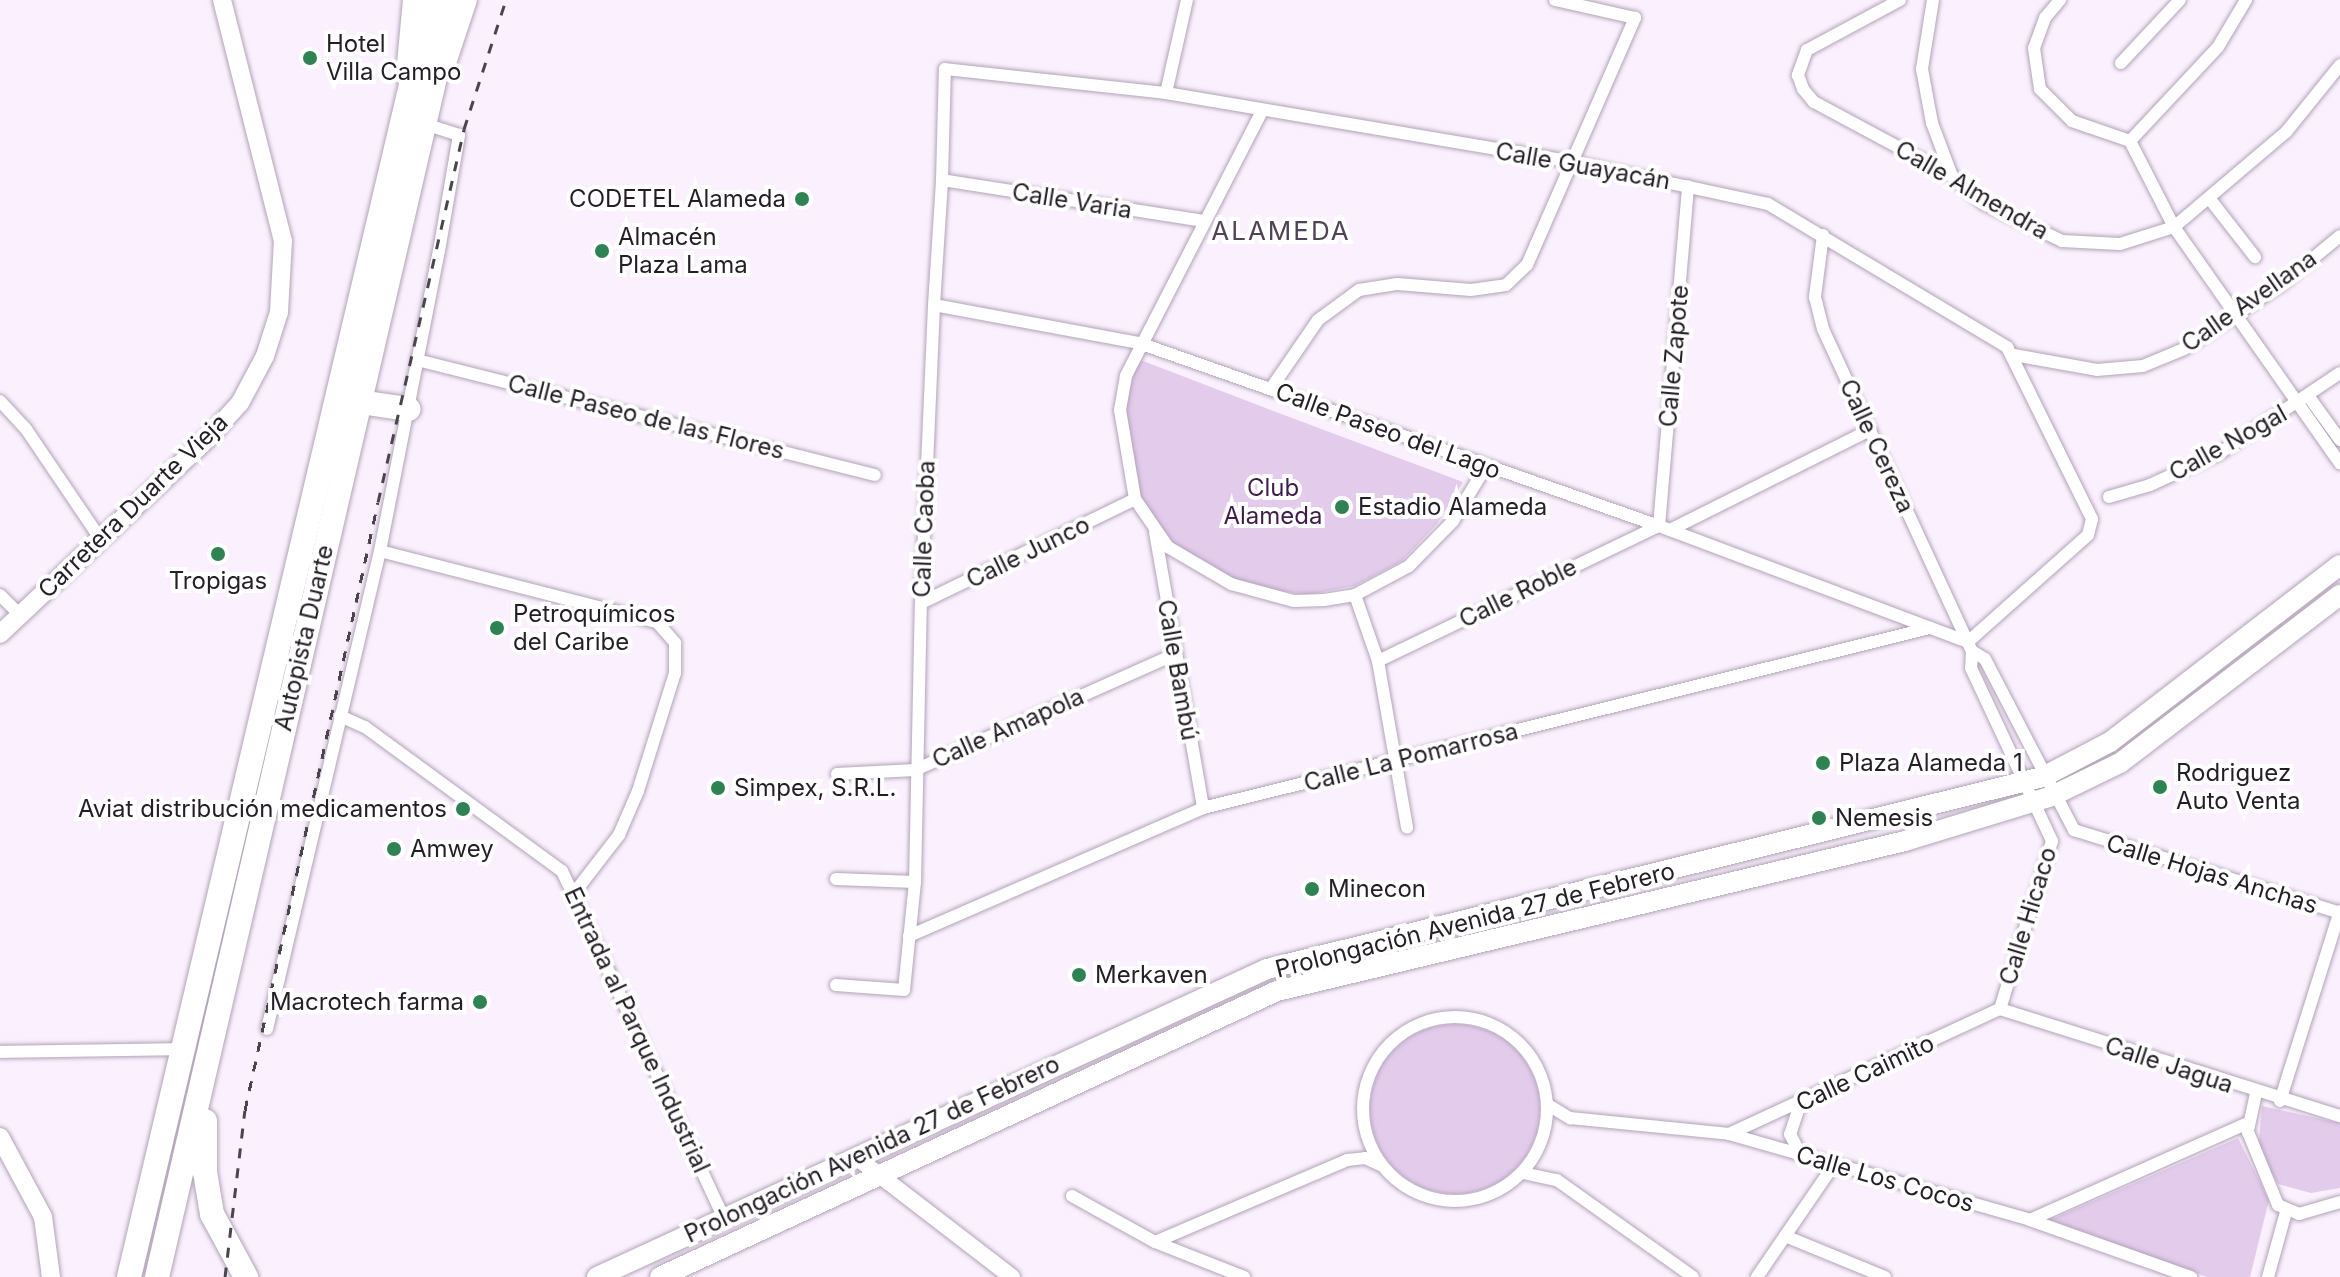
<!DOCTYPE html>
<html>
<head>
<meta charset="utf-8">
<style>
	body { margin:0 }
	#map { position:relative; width:2340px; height:1277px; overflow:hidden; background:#fbf1fe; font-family:Inter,sans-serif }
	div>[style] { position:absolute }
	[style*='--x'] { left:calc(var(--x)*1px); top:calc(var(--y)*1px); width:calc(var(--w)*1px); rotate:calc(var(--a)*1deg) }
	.green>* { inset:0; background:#e3cbec }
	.round { border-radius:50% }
	.roads { filter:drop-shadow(0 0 2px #b2a3b8) drop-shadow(0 0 2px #b2a3b8) }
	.minor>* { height:12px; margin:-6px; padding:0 6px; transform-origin:6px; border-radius:6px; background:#fff }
	.minor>.ring { margin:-6px; padding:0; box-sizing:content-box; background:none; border:12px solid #fff; border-radius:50% }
	.tertiary>* { height:16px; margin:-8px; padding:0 8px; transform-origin:8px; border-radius:8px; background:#fff }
	.secondary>* { height:18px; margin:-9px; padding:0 9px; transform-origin:9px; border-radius:9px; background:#fff }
	.primary>* { height:20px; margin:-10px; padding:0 10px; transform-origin:10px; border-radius:10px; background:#fff }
	.motorway>* { height:24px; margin:-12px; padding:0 12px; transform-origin:12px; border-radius:12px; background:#fff }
	.rail>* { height:3px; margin-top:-1.5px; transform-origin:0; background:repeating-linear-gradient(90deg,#4a444d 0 10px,transparent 0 20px) }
	.dots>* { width:22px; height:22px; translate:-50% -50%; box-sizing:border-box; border:4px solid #fff; border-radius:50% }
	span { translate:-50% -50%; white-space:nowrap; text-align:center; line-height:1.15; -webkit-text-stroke:8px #fff; paint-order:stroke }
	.poi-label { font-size:24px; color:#241e26 }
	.left { translate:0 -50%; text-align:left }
	.right { translate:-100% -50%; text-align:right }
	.street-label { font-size:24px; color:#241e26 }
	.park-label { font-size:24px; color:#3e1d49 }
	.neighbourhood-label { font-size:26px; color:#504355; letter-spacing:2px }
</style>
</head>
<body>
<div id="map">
	<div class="green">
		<i style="clip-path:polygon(1138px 359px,1263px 407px,1463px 482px,1437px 524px,1402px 561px,1355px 586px,1306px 595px,1244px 585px,1170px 543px,1139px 498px,1127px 441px,1127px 400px)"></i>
		<i class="round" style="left:1370px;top:1024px;width:170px;height:170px"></i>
		<i style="clip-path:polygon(2262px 1106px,2340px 1123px,2340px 1188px,2311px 1193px,2278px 1184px,2258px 1151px)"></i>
		<i style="clip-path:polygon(2238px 1138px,2269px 1200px,2250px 1277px,2207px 1277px,2050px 1220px)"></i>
	</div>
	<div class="roads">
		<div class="minor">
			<i style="--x:1900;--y:0;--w:106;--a:151.7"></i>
			<i style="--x:1807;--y:50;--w:27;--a:110"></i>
			<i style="--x:1798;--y:75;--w:15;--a:70"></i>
			<i style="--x:1803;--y:89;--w:17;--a:50"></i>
			<i style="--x:1814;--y:102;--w:157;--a:28.2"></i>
			<i style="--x:1952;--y:176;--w:41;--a:41.1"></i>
			<i style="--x:1983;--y:203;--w:88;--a:25.7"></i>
			<i style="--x:2062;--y:241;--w:58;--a:3"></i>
			<i style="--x:2120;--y:244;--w:57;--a:-17.5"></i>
			<i style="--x:2174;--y:227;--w:147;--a:-40.3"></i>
			<i style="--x:2286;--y:132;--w:86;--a:-51.1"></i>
			<i style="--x:1933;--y:0;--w:70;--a:99.1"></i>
			<i style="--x:1922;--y:69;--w:55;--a:79.5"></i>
			<i style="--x:1932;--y:123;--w:57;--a:69.3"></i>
			<i style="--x:2060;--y:0;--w:23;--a:130"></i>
			<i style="--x:2045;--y:18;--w:32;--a:110"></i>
			<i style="--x:2034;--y:48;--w:41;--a:81.7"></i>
			<i style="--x:2040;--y:89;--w:45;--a:45"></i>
			<i style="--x:2072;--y:121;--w:61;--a:19"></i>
			<i style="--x:2121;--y:63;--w:86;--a:-46.9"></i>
			<i style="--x:1166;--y:93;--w:95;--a:-77.3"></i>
			<i style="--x:1261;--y:113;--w:296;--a:117.2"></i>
			<i style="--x:1126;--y:376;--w:35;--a:100"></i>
			<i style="--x:1120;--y:410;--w:90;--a:80.4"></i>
			<i style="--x:1135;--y:499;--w:58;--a:55.5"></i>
			<i style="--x:1168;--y:547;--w:73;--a:30.4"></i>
			<i style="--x:1231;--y:584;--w:65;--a:15.1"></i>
			<i style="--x:1294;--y:601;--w:30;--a:-2"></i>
			<i style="--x:1324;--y:600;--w:31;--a:-9"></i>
			<i style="--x:1355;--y:595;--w:61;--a:-28.2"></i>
			<i style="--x:1409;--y:566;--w:63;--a:-45.6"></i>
			<i style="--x:1453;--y:521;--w:62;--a:-58.9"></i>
			<i style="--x:2130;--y:141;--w:97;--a:62.9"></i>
			<i style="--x:2174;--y:227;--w:289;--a:54.9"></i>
			<i style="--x:2130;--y:141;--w:129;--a:-46.9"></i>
			<i style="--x:2218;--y:47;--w:55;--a:-59.2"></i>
			<i style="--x:942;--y:180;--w:264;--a:8.9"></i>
			<i style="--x:2209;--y:198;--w:75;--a:52.1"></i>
			<i style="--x:1823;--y:235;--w:63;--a:97.4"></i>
			<i style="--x:1815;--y:297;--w:33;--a:76"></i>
			<i style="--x:1823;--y:329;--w:355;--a:65.2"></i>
			<i style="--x:1972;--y:651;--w:17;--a:93"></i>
			<i style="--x:1971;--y:668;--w:191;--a:64.9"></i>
			<i style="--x:2052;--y:841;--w:176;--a:107.2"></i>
			<i style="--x:2014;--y:355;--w:84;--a:10.2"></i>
			<i style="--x:2097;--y:370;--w:46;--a:-5"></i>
			<i style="--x:2143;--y:366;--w:44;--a:-22.5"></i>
			<i style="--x:2184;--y:349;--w:118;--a:-33.6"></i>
			<i style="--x:2282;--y:284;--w:75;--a:-39.6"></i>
			<i style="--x:417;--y:360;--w:472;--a:14.1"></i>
			<i style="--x:1272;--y:387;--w:81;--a:-55.5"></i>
			<i style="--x:1318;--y:320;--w:51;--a:-36.2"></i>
			<i style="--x:1359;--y:290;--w:39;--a:-9"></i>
			<i style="--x:1398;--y:284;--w:73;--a:4.7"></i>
			<i style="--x:1471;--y:290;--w:35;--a:-8"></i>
			<i style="--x:1506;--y:285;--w:29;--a:-44"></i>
			<i style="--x:1527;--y:265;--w:270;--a:-66.4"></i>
			<i style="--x:1635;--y:18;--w:82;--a:-167.3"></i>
			<i style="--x:2309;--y:397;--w:53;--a:54.2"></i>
			<i style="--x:0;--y:401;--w:38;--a:47"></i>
			<i style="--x:26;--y:429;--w:130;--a:55.9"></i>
			<i style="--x:2109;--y:497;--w:43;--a:-16.3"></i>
			<i style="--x:2150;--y:485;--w:77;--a:-24.6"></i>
			<i style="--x:2220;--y:453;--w:144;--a:-33.7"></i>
			<i style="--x:1670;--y:530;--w:224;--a:-26.6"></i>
			<i style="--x:1155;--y:532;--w:280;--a:80.1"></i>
			<i style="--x:380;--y:551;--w:286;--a:14.4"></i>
			<i style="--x:657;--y:622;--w:28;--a:49"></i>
			<i style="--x:675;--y:643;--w:30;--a:90"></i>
			<i style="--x:675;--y:673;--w:124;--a:107.4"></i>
			<i style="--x:638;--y:791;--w:48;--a:113.4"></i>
			<i style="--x:619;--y:835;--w:72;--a:127.7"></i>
			<i style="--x:0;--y:595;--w:27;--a:45"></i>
			<i style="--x:1355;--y:595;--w:70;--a:70.8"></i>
			<i style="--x:1378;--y:661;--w:169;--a:80.1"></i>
			<i style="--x:921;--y:603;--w:238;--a:-25.9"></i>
			<i style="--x:1972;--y:651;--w:15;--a:32"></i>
			<i style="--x:1985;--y:659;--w:193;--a:62.5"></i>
			<i style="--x:2074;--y:830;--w:279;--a:17.3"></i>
			<i style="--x:1378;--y:661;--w:312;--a:-25.7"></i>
			<i style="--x:1659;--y:526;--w:341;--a:-85.1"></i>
			<i style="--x:340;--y:716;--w:27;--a:24"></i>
			<i style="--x:365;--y:727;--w:244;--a:36.2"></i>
			<i style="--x:562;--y:871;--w:384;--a:65"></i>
			<i style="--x:837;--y:774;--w:78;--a:-2.9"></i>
			<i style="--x:915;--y:770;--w:282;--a:-24"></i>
			<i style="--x:836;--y:879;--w:79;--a:2.2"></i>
			<i style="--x:909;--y:936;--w:321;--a:-23.5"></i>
			<i style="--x:1203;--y:808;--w:749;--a:-13.91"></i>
			<i style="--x:836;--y:985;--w:68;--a:4.2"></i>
			<i style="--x:904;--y:990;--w:109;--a:-84.2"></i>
			<i style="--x:915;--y:882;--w:279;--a:-88.8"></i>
			<i style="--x:921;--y:603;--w:298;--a:-87.5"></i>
			<i style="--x:934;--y:305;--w:125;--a:-86.3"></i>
			<i style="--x:942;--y:180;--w:111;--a:-88.5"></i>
			<i style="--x:945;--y:69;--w:222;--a:6.2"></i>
			<i style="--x:1166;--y:93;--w:412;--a:9.6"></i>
			<i style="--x:1572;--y:162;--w:200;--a:12.1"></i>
			<i style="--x:1768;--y:204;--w:279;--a:30.9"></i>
			<i style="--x:2007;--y:347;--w:192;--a:63.7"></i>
			<i style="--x:2092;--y:519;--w:16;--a:104"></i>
			<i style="--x:2088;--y:535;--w:161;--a:138.3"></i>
			<i style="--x:1968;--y:642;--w:330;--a:-159.4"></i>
			<i style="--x:1659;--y:526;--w:551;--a:-160.61"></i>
			<i style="--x:1139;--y:343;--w:208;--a:-169.5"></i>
			<i style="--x:2000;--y:1009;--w:356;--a:17.5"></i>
			<i class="ring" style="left:1363px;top:1017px;width:172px;height:172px"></i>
			<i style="--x:267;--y:1029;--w:491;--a:-76.7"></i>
			<i style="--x:380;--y:551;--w:306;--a:-78.9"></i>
			<i style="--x:439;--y:251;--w:118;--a:-80.2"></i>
			<i style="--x:459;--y:135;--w:35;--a:-162"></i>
			<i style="--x:0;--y:1052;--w:183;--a:-0.9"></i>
			<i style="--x:2256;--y:1093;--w:40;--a:102"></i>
			<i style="--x:2248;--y:1132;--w:79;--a:67.7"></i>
			<i style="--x:2278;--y:1205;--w:23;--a:23"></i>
			<i style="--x:2299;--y:1214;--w:43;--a:-16.3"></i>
			<i style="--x:2280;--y:1101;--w:199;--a:-72.5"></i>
			<i style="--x:1800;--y:1104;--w:32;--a:108"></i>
			<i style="--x:1790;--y:1134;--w:25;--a:63"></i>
			<i style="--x:1548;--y:1105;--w:26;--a:31"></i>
			<i style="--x:1570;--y:1118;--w:160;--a:5.7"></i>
			<i style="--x:1729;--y:1134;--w:313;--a:15.9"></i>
			<i style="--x:2030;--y:1220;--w:171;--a:19.5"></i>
			<i style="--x:1729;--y:1134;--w:298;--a:-24.8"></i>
			<i style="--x:1523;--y:1173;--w:35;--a:12"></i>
			<i style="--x:1557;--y:1180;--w:167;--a:35.5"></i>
			<i style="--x:1072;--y:1196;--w:95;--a:29"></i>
			<i style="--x:1155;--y:1242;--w:96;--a:21.5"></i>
			<i style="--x:2030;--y:1220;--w:239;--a:-24"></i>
			<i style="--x:1785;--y:1236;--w:108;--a:22.3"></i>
			<i style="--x:1155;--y:1242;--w:209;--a:-23.1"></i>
			<i style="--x:1347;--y:1160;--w:18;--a:-6"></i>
			<i style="--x:1365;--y:1158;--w:17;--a:24"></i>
			<i style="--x:1757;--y:1277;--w:135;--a:-55.6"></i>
			<i style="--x:2268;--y:1277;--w:67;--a:-74.5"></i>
		</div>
		<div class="tertiary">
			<i style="--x:856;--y:1157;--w:197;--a:37.6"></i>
		</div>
		<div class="secondary">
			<i style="--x:0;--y:634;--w:286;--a:-43.3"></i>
			<i style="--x:208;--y:438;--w:47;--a:-47.6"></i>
			<i style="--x:240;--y:403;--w:53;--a:-62"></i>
			<i style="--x:265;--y:356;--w:46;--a:-72.3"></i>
			<i style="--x:279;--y:312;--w:71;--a:-86.8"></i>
			<i style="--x:283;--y:241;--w:249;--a:-104.2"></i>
			<i style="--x:0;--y:1137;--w:91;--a:61.7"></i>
			<i style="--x:43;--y:1217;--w:61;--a:82.4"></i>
		</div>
		<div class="primary">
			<i style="--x:446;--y:63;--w:66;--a:-71.6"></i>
			<i style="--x:406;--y:75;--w:75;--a:-84.7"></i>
			<i style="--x:597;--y:1277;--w:737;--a:-24.69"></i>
			<i style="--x:1267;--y:969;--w:799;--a:-13.9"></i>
			<i style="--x:2043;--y:777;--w:76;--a:-27.6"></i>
			<i style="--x:2110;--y:742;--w:290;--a:-37.6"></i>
			<i style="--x:660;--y:1277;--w:680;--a:-24.87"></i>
			<i style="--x:1277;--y:991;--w:646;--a:-13.43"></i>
			<i style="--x:1905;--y:841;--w:154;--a:-17"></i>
			<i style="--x:2052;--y:796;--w:76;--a:-25.9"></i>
			<i style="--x:2120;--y:763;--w:277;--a:-37.4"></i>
		</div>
		<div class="motorway">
			<i style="--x:360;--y:402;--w:49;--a:8.3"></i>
			<i style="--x:205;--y:1121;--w:51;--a:90"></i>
			<i style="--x:205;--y:1172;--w:43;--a:80.5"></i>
			<i style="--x:212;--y:1214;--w:72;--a:61.6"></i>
			<i style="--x:129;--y:1277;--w:1312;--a:-76.69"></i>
			<i style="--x:157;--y:1277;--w:1311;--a:-76.95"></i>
		</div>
	</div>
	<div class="rail">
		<i style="--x:225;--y:1277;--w:168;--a:-83.2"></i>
		<i style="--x:245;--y:1110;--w:622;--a:-77.66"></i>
		<i style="--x:378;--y:502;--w:383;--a:-77"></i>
		<i style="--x:464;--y:129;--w:136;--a:-72"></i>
	</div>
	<div class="dots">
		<i style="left:310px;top:58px;background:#2f8254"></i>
		<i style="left:802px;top:199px;background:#2f8254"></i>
		<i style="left:602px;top:251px;background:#2f8254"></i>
		<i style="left:1342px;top:507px;background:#2f8254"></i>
		<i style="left:218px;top:554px;background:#2f8254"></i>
		<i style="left:497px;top:628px;background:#2f8254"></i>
		<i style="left:1823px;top:763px;background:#2f8254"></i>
		<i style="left:2160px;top:787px;background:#2f8254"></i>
		<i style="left:718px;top:788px;background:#2f8254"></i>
		<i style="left:463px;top:809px;background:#2f8254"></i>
		<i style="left:1819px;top:818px;background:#2f8254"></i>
		<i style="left:394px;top:849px;background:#2f8254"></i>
		<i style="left:1312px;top:889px;background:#2f8254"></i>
		<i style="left:1079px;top:975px;background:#2f8254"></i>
		<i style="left:480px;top:1002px;background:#2f8254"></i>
	</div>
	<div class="poi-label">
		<span class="left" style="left:326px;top:58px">Hotel<br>Villa Campo</span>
		<span class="right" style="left:786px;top:199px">CODETEL Alameda</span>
		<span class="left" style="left:618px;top:251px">Almacén<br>Plaza Lama</span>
		<span class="left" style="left:1358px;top:507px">Estadio Alameda</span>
		<span style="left:218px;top:581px">Tropigas</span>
		<span class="left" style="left:513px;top:628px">Petroquímicos<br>del Caribe</span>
		<span class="left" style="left:1839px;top:763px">Plaza Alameda 1</span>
		<span class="left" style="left:2176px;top:787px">Rodriguez<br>Auto Venta</span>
		<span class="left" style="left:734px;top:788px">Simpex, S.R.L.</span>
		<span class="right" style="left:447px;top:809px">Aviat distribución medicamentos</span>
		<span class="left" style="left:1835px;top:818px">Nemesis</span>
		<span class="left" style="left:410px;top:849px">Amwey</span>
		<span class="left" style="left:1328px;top:889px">Minecon</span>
		<span class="left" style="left:1095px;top:975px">Merkaven</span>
		<span class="right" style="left:464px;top:1002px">Macrotech farma</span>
	</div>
	<div class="street-label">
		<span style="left:1583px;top:166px;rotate:10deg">Calle Guayacán</span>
		<span style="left:1972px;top:190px;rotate:30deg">Calle Almendra</span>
		<span style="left:1072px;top:201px;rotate:9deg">Calle Varia</span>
		<span style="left:2249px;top:301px;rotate:-35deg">Calle Avellana</span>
		<span style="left:1674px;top:356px;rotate:-85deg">Calle Zapote</span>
		<span style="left:646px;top:417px;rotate:14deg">Calle Paseo de las Flores</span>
		<span style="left:1388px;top:431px;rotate:20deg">Calle Paseo del Lago</span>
		<span style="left:2228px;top:443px;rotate:-29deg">Calle Nogal</span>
		<span style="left:1877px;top:446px;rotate:65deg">Calle Cereza</span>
		<span style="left:133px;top:506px;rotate:-44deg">Carretera Duarte Vieja</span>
		<span style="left:924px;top:529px;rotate:-88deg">Calle Caoba</span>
		<span style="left:1028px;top:552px;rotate:-26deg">Calle Junco</span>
		<span style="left:1518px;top:593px;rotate:-26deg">Calle Roble</span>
		<span style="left:304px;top:638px;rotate:-77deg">Autopista Duarte</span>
		<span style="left:1178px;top:670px;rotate:80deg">Calle Bambú</span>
		<span style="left:1008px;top:728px;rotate:-24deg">Calle Amapola</span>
		<span style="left:1411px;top:757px;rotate:-14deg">Calle La Pomarrosa</span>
		<span style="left:2212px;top:874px;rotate:17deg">Calle Hojas Anchas</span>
		<span style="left:2028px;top:916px;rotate:-73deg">Calle Hicaco</span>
		<span style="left:1475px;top:920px;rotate:-14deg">Prolongación Avenida 27 de Febrero</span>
		<span style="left:637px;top:1030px;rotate:65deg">Entrada al Parque Industrial</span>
		<span style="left:2169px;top:1065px;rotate:18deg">Calle Jagua</span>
		<span style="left:1865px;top:1073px;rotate:-25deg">Calle Caimito</span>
		<span style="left:872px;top:1149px;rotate:-25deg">Prolongación Avenida 27 de Febrero</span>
		<span style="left:1885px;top:1179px;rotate:16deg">Calle Los Cocos</span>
	</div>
	<div class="park-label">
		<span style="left:1273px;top:502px">Club<br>Alameda</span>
	</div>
	<div class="neighbourhood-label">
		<span style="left:1281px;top:231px">ALAMEDA</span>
	</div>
</div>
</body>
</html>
